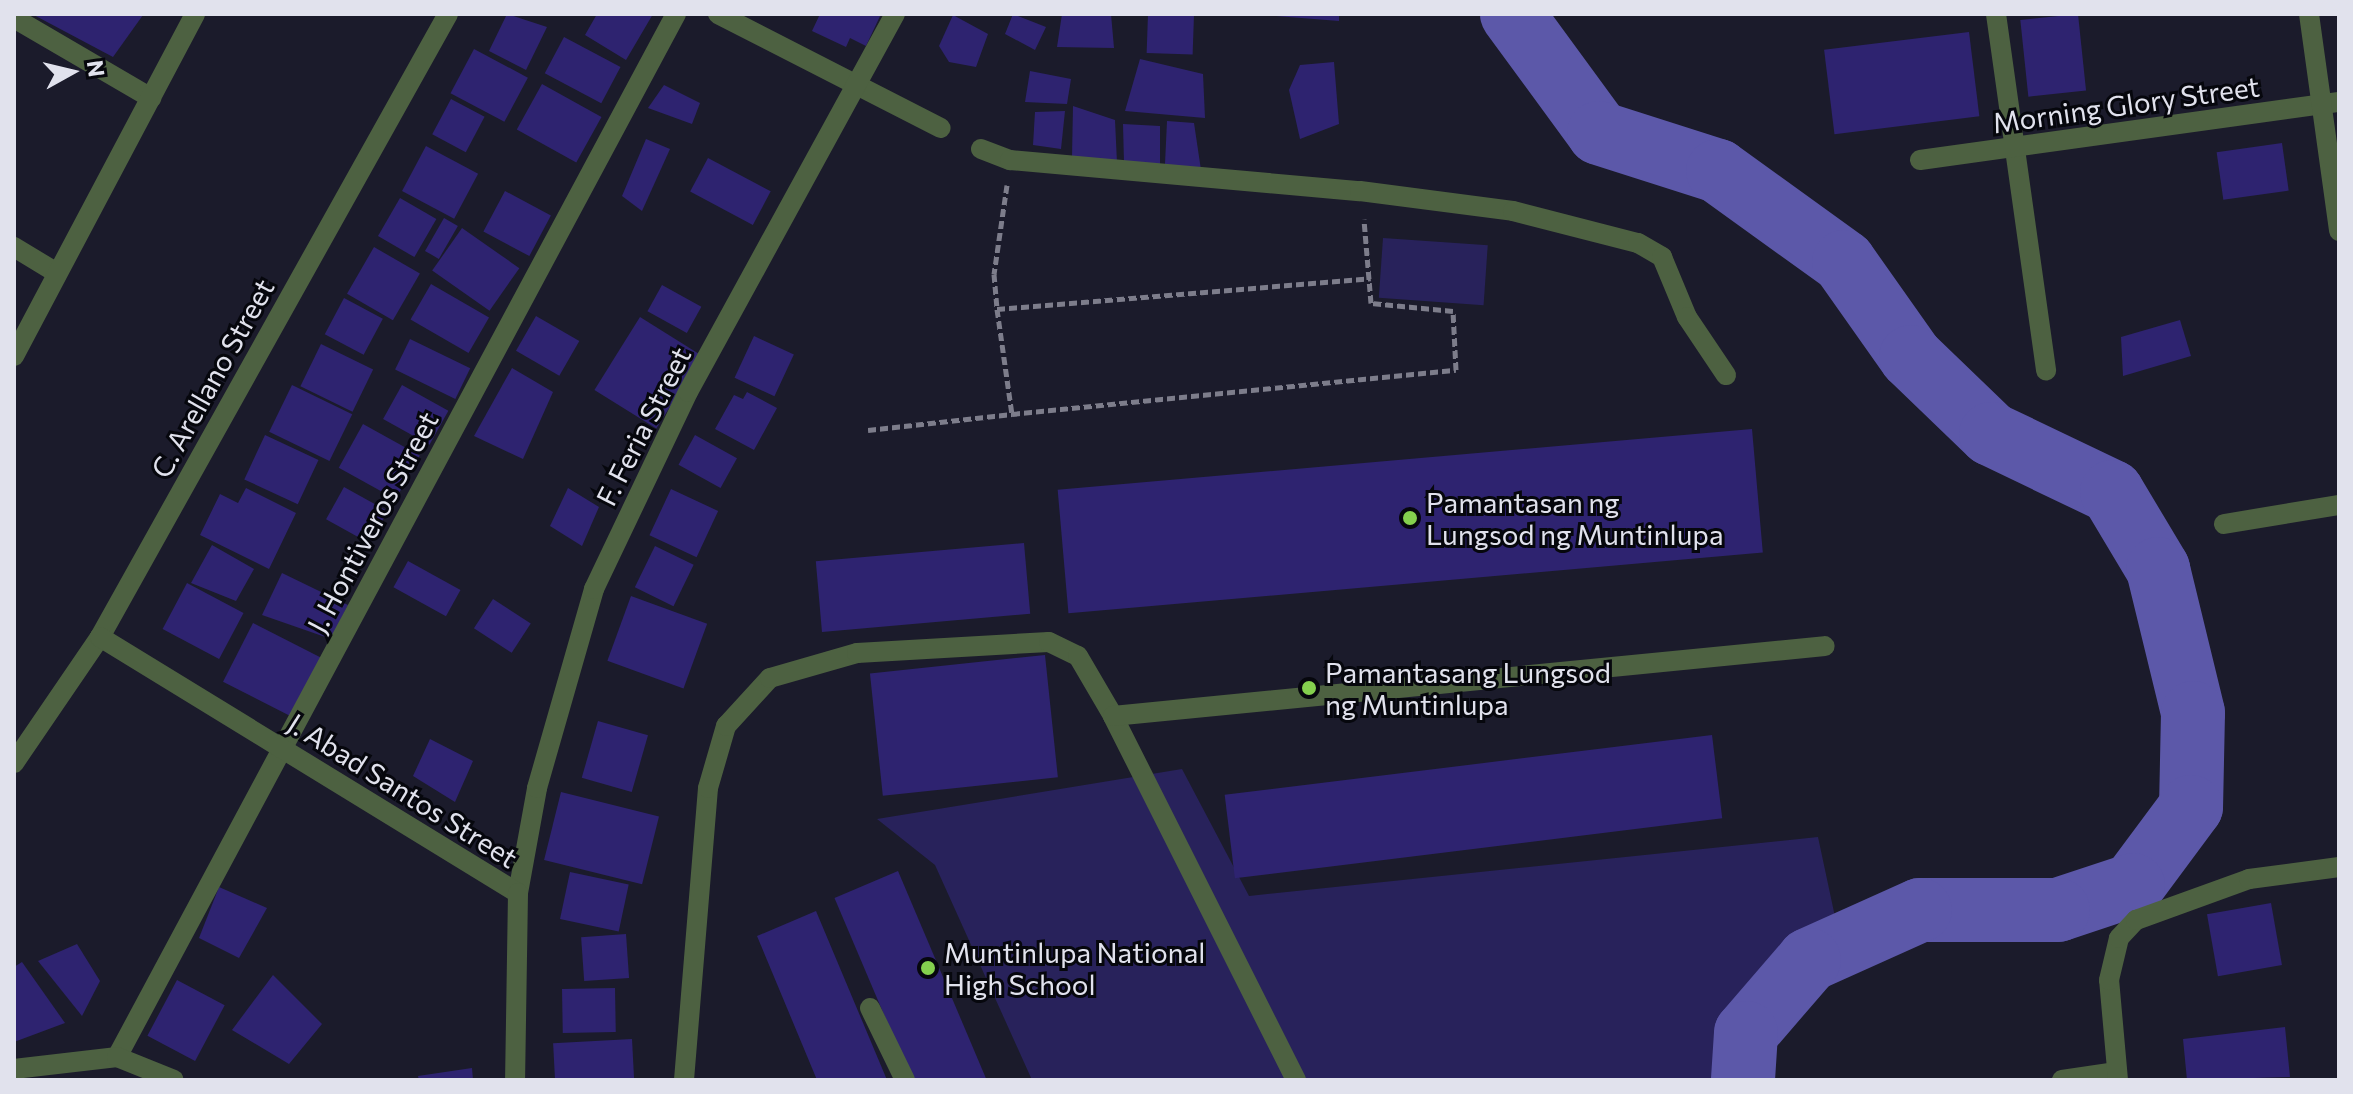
<!DOCTYPE html>
<html>
<head>
<meta charset="utf-8">
<style>
	body { margin:0 }
	#map { position:relative; width:2353px; height:1094px; overflow:hidden; background:#1b1b2b; font-family:Commissioner,sans-serif }
	div>[style] { position:absolute }
	[style*='--x'] { left:calc(var(--x)*1px); top:calc(var(--y)*1px); width:calc(var(--w)*1px); rotate:calc(var(--a)*1deg) }
	.green>* { inset:0; background:#28225b; transform-origin:0 0 }
	.river>* { height:64px; margin:-32px; padding:0 32px; transform-origin:32px; border-radius:32px; background:#5c58a9 }
	.building>* { inset:0; background:#2e2370; transform-origin:0 0 }
	.path>* { height:5px; margin-top:-2.5px; transform-origin:0; background:repeating-linear-gradient(90deg,#7d7d8b 0 8px,transparent 0 12px) }
	.service>* { height:20px; margin:-10px; padding:0 10px; transform-origin:10px; border-radius:10px; background:#4d6141 }
	.minor>* { height:20px; margin:-10px; padding:0 10px; transform-origin:10px; border-radius:10px; background:#4d6141 }
	.tertiary>* { height:20px; margin:-10px; padding:0 10px; transform-origin:10px; border-radius:10px; background:#4d6141 }
	.dots>* { width:22px; height:22px; translate:-50% -50%; box-sizing:border-box; border:4px solid #06070d; border-radius:50% }
	span { translate:-50% -50%; white-space:nowrap; text-align:center; line-height:1.15; -webkit-text-stroke:6px #06070d; paint-order:stroke }
	.street-label { font-size:28px; color:#e1e2ed }
	.poi-label { font-size:28px; color:#e1e2ed }
	.left { translate:0 -50%; text-align:left }
	.frame { position:absolute; inset:0; border:16px solid #e1e2ed; pointer-events:none }
	.north { position:absolute; left:32px; top:32px; width:80px; height:80px; -webkit-text-stroke:6px #06070d; paint-order:stroke; rotate:82deg; font-size:22px; font-weight:700; line-height:32px; text-align:center; color:#e1e2ed }
	.north::after { content:''; display:block; margin:auto; width:28px; height:36px; background:#e1e2ed; clip-path:polygon(50% 0,100% 100%,50% 72%,0 100%) }
</style>
</head>
<body>
<div id="map">
	<div class="green">
		<i style="left:1383px;top:238px;width:105px;height:60px;rotate:4deg"></i>
		<i style="clip-path:polygon(1182px 769px,1249px 896px,1818px 837px,1841px 945px,1809px 960px,1746px 1033px,1743px 1080px,1032px 1080px,935px 865px,877px 819px)"></i>
	</div>
	<div class="river">
		<i style="--x:1512;--y:14;--w:147;--a:53.8"></i>
		<i style="--x:1599;--y:133;--w:125;--a:17.7"></i>
		<i style="--x:1718;--y:171;--w:155;--a:35.8"></i>
		<i style="--x:1844;--y:262;--w:116;--a:54.8"></i>
		<i style="--x:1911;--y:357;--w:111;--a:43.9"></i>
		<i style="--x:1991;--y:434;--w:134;--a:25.6"></i>
		<i style="--x:2112;--y:492;--w:90;--a:59.1"></i>
		<i style="--x:2158;--y:569;--w:148;--a:76.3"></i>
		<i style="--x:2193;--y:713;--w:94;--a:91.2"></i>
		<i style="--x:2191;--y:807;--w:97;--a:126.6"></i>
		<i style="--x:2133;--y:885;--w:79;--a:161.6"></i>
		<i style="--x:2058;--y:910;--w:138;--a:180"></i>
		<i style="--x:1920;--y:910;--w:122;--a:155.8"></i>
		<i style="--x:1809;--y:960;--w:96;--a:130.8"></i>
		<i style="--x:1746;--y:1033;--w:47;--a:93.7"></i>
	</div>
	<div class="building">
		<i style="clip-path:polygon(32px 14px,141px 14px,143px 15px,113px 57px)"></i>
		<i style="clip-path:polygon(507px 14px,547px 27px,526px 70px,489px 51px)"></i>
		<i style="clip-path:polygon(597px 14px,653px 14px,626px 60px,585px 35px)"></i>
		<i style="clip-path:polygon(820px 14px,881px 14px,866px 46px,850px 38px,846px 47px,812px 31px)"></i>
		<i style="clip-path:polygon(1013px 14px,1046px 27px,1035px 50px,1005px 34px)"></i>
		<i style="clip-path:polygon(1062px 14px,1111px 14px,1114px 48px,1057px 47px)"></i>
		<i style="left:1148px;top:14px;width:46px;height:39px;rotate:2deg"></i>
		<i style="clip-path:polygon(1276px 14px,1339px 14px,1339px 21px,1276px 16px)"></i>
		<i style="left:2078px;top:14px;width:77px;height:58px;rotate:84deg"></i>
		<i style="clip-path:polygon(953px 15px,988px 34px,976px 67px,949px 62px,939px 46px)"></i>
		<i style="left:1969px;top:32px;width:85px;height:146px;rotate:83deg"></i>
		<i style="left:564px;top:37px;width:64px;height:41px;rotate:28deg"></i>
		<i style="left:474px;top:49px;width:61px;height:50px;rotate:28deg"></i>
		<i style="clip-path:polygon(1140px 59px,1203px 74px,1205px 118px,1125px 111px)"></i>
		<i style="clip-path:polygon(1334px 62px,1339px 124px,1300px 139px,1289px 90px,1300px 65px)"></i>
		<i style="clip-path:polygon(1030px 71px,1071px 79px,1067px 104px,1025px 102px)"></i>
		<i style="left:542px;top:84px;width:68px;height:52px;rotate:29deg"></i>
		<i style="clip-path:polygon(664px 85px,700px 103px,692px 124px,648px 108px)"></i>
		<i style="left:451px;top:99px;width:38px;height:40px;rotate:28deg"></i>
		<i style="clip-path:polygon(1073px 106px,1115px 120px,1117px 163px,1072px 157px)"></i>
		<i style="clip-path:polygon(1065px 111px,1061px 149px,1033px 145px,1035px 112px)"></i>
		<i style="clip-path:polygon(1167px 121px,1194px 123px,1201px 170px,1165px 164px)"></i>
		<i style="clip-path:polygon(1123px 124px,1160px 126px,1160px 169px,1124px 163px)"></i>
		<i style="clip-path:polygon(646px 139px,670px 149px,642px 211px,622px 196px)"></i>
		<i style="left:2282px;top:143px;width:48px;height:66px;rotate:82deg"></i>
		<i style="left:426px;top:146px;width:59px;height:51px;rotate:28deg"></i>
		<i style="left:708px;top:158px;width:71px;height:38px;rotate:28deg"></i>
		<i style="left:505px;top:191px;width:52px;height:46px;rotate:28deg"></i>
		<i style="left:400px;top:198px;width:42px;height:44px;rotate:30deg"></i>
		<i style="left:444px;top:218px;width:16px;height:38px;rotate:30deg"></i>
		<i style="left:462px;top:228px;width:70px;height:52px;rotate:35deg"></i>
		<i style="left:374px;top:247px;width:53px;height:54px;rotate:30deg"></i>
		<i style="left:431px;top:284px;width:67px;height:41px;rotate:30deg"></i>
		<i style="left:662px;top:285px;width:45px;height:30px;rotate:29deg"></i>
		<i style="left:344px;top:298px;width:44px;height:41px;rotate:28deg"></i>
		<i style="left:536px;top:316px;width:50px;height:40px;rotate:30deg"></i>
		<i style="left:640px;top:317px;width:73px;height:86px;rotate:32deg"></i>
		<i style="clip-path:polygon(2180px 320px,2191px 356px,2123px 376px,2121px 337px)"></i>
		<i style="left:754px;top:336px;width:44px;height:46px;rotate:25deg"></i>
		<i style="left:410px;top:339px;width:67px;height:34px;rotate:26deg"></i>
		<i style="left:321px;top:344px;width:58px;height:47px;rotate:26deg"></i>
		<i style="clip-path:polygon(512px 368px,553px 392px,523px 459px,474px 436px)"></i>
		<i style="left:292px;top:385px;width:67px;height:52px;rotate:26deg"></i>
		<i style="left:402px;top:385px;width:53px;height:39px;rotate:29deg"></i>
		<i style="clip-path:polygon(747px 392px,777px 408px,754px 450px,715px 429px,734px 395px,743px 399px)"></i>
		<i style="left:363px;top:424px;width:65px;height:50px;rotate:29deg"></i>
		<i style="left:1752px;top:429px;width:124px;height:697px;rotate:85deg"></i>
		<i style="left:265px;top:435px;width:59px;height:49px;rotate:25deg"></i>
		<i style="left:695px;top:435px;width:48px;height:34px;rotate:29deg"></i>
		<i style="left:344px;top:487px;width:50px;height:37px;rotate:29deg"></i>
		<i style="clip-path:polygon(246px 488px,296px 513px,269px 569px,200px 535px,220px 494px,238px 503px)"></i>
		<i style="clip-path:polygon(568px 488px,599px 507px,582px 546px,550px 526px)"></i>
		<i style="left:671px;top:489px;width:52px;height:51px;rotate:25deg"></i>
		<i style="left:1024px;top:543px;width:71px;height:209px;rotate:85deg"></i>
		<i style="clip-path:polygon(212px 545px,254px 569px,236px 601px,191px 583px)"></i>
		<i style="left:655px;top:546px;width:43px;height:46px;rotate:26deg"></i>
		<i style="left:408px;top:561px;width:60px;height:30px;rotate:29deg"></i>
		<i style="clip-path:polygon(282px 573px,348px 605px,331px 639px,262px 615px)"></i>
		<i style="left:187px;top:583px;width:64px;height:52px;rotate:28deg"></i>
		<i style="left:631px;top:596px;width:81px;height:69px;rotate:20deg"></i>
		<i style="left:493px;top:599px;width:45px;height:35px;rotate:33deg"></i>
		<i style="left:253px;top:623px;width:76px;height:66px;rotate:27deg"></i>
		<i style="left:1045px;top:655px;width:123px;height:176px;rotate:84deg"></i>
		<i style="left:598px;top:721px;width:52px;height:59px;rotate:16deg"></i>
		<i style="left:1712px;top:735px;width:84px;height:491px;rotate:83deg"></i>
		<i style="clip-path:polygon(430px 739px,473px 761px,455px 802px,413px 776px)"></i>
		<i style="left:561px;top:792px;width:101px;height:70px;rotate:14deg"></i>
		<i style="left:898px;top:871px;width:228px;height:69px;rotate:67deg"></i>
		<i style="left:570px;top:872px;width:60px;height:48px;rotate:12deg"></i>
		<i style="clip-path:polygon(219px 887px,267px 908px,239px 958px,199px 938px)"></i>
		<i style="left:2271px;top:903px;width:63px;height:65px;rotate:80deg"></i>
		<i style="clip-path:polygon(816px 911px,887px 1080px,817px 1080px,757px 936px)"></i>
		<i style="left:626px;top:934px;width:44px;height:45px;rotate:86deg"></i>
		<i style="clip-path:polygon(77px 944px,100px 981px,82px 1016px,38px 961px)"></i>
		<i style="clip-path:polygon(22px 962px,65px 1023px,14px 1042px,14px 967px)"></i>
		<i style="clip-path:polygon(273px 975px,322px 1024px,289px 1064px,232px 1030px)"></i>
		<i style="left:177px;top:980px;width:54px;height:63px;rotate:28deg"></i>
		<i style="left:615px;top:988px;width:44px;height:53px;rotate:89deg"></i>
		<i style="clip-path:polygon(2285px 1027px,2290px 1077px,2187px 1080px,2183px 1039px)"></i>
		<i style="left:632px;top:1039px;width:41px;height:79px;rotate:87deg"></i>
		<i style="clip-path:polygon(472px 1068px,473px 1080px,419px 1080px,418px 1076px)"></i>
	</div>
	<div class="path">
		<i style="--x:1007;--y:185;--w:90;--a:98.3"></i>
		<i style="--x:994;--y:274;--w:35;--a:85"></i>
		<i style="--x:997;--y:309;--w:375;--a:-4.7"></i>
		<i style="--x:997;--y:309;--w:106;--a:81.9"></i>
		<i style="--x:1012;--y:414;--w:446;--a:-5.7"></i>
		<i style="--x:1456;--y:370;--w:59;--a:-92.9"></i>
		<i style="--x:1453;--y:311;--w:82;--a:-174.4"></i>
		<i style="--x:1371;--y:303;--w:84;--a:-94.8"></i>
		<i style="--x:868;--y:430;--w:145;--a:-6.3"></i>
	</div>
	<div class="service">
		<i style="--x:981;--y:149;--w:31;--a:21"></i>
		<i style="--x:1010;--y:160;--w:351;--a:5.1"></i>
		<i style="--x:870;--y:1008;--w:80;--a:64.1"></i>
		<i style="--x:684;--y:1080;--w:293;--a:-85.3"></i>
		<i style="--x:708;--y:788;--w:65;--a:-73.8"></i>
		<i style="--x:726;--y:726;--w:65;--a:-47.5"></i>
		<i style="--x:770;--y:678;--w:91;--a:-16"></i>
		<i style="--x:857;--y:653;--w:192;--a:-3.3"></i>
		<i style="--x:1049;--y:642;--w:32;--a:26"></i>
		<i style="--x:1078;--y:656;--w:69;--a:59.7"></i>
		<i style="--x:1296;--y:1080;--w:407;--a:-116.7"></i>
		<i style="--x:1113;--y:716;--w:715;--a:-5.61"></i>
	</div>
	<div class="minor">
		<i style="--x:718;--y:14;--w:250;--a:27.1"></i>
		<i style="--x:1996;--y:14;--w:360;--a:82"></i>
		<i style="--x:14;--y:18;--w:159;--a:30.3"></i>
		<i style="--x:1920;--y:160;--w:423;--a:-7.9"></i>
		<i style="--x:1360;--y:191;--w:154;--a:7.4"></i>
		<i style="--x:1513;--y:211;--w:129;--a:14.4"></i>
		<i style="--x:1638;--y:243;--w:28;--a:30"></i>
		<i style="--x:1662;--y:257;--w:65;--a:67.4"></i>
		<i style="--x:1687;--y:317;--w:70;--a:56.1"></i>
		<i style="--x:14;--y:247;--w:50;--a:31.2"></i>
		<i style="--x:14;--y:356;--w:387;--a:-62.1"></i>
		<i style="--x:2224;--y:524;--w:117;--a:-9.4"></i>
		<i style="--x:14;--y:763;--w:153;--a:-55.7"></i>
		<i style="--x:518;--y:893;--w:107;--a:-79.7"></i>
		<i style="--x:537;--y:788;--w:207;--a:-74"></i>
		<i style="--x:594;--y:589;--w:218;--a:-64.5"></i>
		<i style="--x:688;--y:392;--w:431;--a:-61.3"></i>
		<i style="--x:117;--y:1057;--w:1183;--a:-61.81"></i>
		<i style="--x:14;--y:1069;--w:104;--a:-6.6"></i>
		<i style="--x:117;--y:1057;--w:61;--a:22"></i>
		<i style="--x:2062;--y:1080;--w:55;--a:-8.4"></i>
		<i style="--x:2118;--y:1080;--w:100;--a:-95.1"></i>
		<i style="--x:2109;--y:980;--w:43;--a:-76.6"></i>
		<i style="--x:2119;--y:938;--w:25;--a:-47"></i>
		<i style="--x:2136;--y:920;--w:120;--a:-19.9"></i>
		<i style="--x:2249;--y:879;--w:91;--a:-7.6"></i>
	</div>
	<div class="tertiary">
		<i style="--x:448;--y:14;--w:714;--a:119.19"></i>
		<i style="--x:100;--y:637;--w:490;--a:31.5"></i>
		<i style="--x:518;--y:893;--w:187;--a:90.9"></i>
		<i style="--x:2309;--y:14;--w:219;--a:82.1"></i>
	</div>
	<div class="dots">
		<i style="left:1410px;top:518px;background:#84d04e"></i>
		<i style="left:1309px;top:688px;background:#84d04e"></i>
		<i style="left:928px;top:968px;background:#84d04e"></i>
	</div>
	<div class="street-label">
		<span style="left:2126px;top:104px;rotate:-8deg">Morning Glory Street</span>
		<span style="left:212px;top:378px;rotate:-61deg">C. Arellano Street</span>
		<span style="left:643px;top:426px;rotate:-63deg">F. Feria Street</span>
		<span style="left:372px;top:522px;rotate:-62deg">J. Hontiveros Street</span>
		<span style="left:403px;top:790px;rotate:32deg">J. Abad Santos Street</span>
	</div>
	<div class="poi-label">
		<span class="left" style="left:1426px;top:518px">Pamantasan ng<br>Lungsod ng Muntinlupa</span>
		<span class="left" style="left:1325px;top:688px">Pamantasang Lungsod<br>ng Muntinlupa</span>
		<span class="left" style="left:944px;top:968px">Muntinlupa National<br>High School</span>
	</div>
	<div class="frame"></div>
	<div class="north">N</div>
</div>
</body>
</html>
